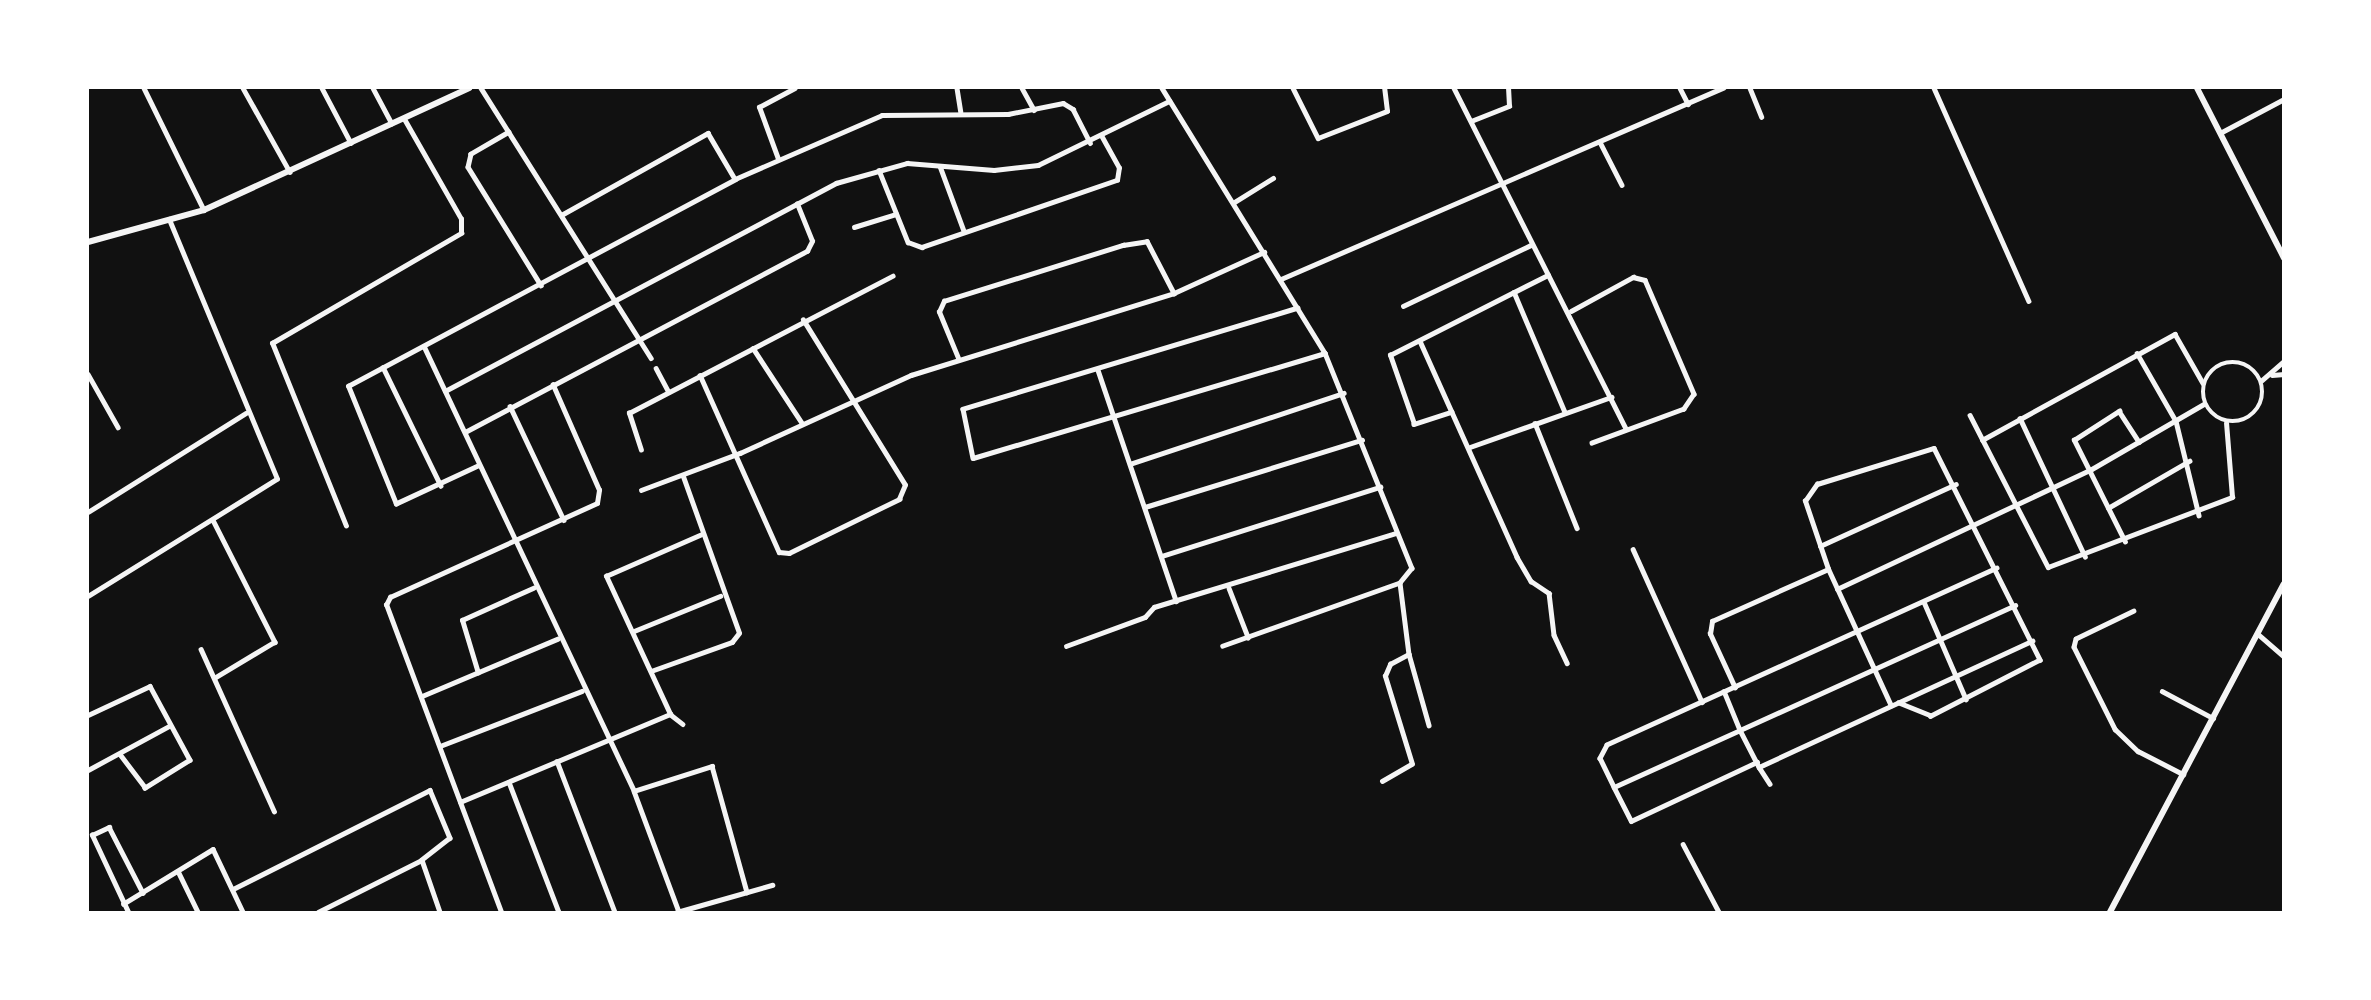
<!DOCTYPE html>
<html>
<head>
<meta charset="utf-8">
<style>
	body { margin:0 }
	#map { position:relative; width:2371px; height:1000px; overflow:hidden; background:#111; font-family:"IBM Plex Sans",sans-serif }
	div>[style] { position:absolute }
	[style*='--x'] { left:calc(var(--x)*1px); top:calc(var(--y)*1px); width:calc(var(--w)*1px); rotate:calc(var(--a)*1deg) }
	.minor>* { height:4.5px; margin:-2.25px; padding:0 2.25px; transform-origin:2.25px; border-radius:2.25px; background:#f5f5f5 }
	.minor>.ring { margin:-2.25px; padding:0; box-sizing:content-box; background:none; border:4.5px solid #f5f5f5; border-radius:50% }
	.secondary>* { height:6px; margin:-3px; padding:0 3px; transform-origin:3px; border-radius:3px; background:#f5f5f5 }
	span { translate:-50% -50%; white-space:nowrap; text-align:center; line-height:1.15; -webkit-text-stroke:5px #fff; paint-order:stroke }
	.frame { position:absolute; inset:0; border:89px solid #fff; pointer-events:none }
</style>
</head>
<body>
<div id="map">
	<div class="minor">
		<i style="--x:144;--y:88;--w:136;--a:63.8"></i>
		<i style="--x:243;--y:88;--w:96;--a:60.8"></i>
		<i style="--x:322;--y:88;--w:62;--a:62.2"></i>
		<i style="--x:373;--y:88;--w:40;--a:62"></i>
		<i style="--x:481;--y:88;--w:319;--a:57.8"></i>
		<i style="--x:957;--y:88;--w:24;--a:81"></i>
		<i style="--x:1022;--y:88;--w:25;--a:61"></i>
		<i style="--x:1162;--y:88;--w:311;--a:58.4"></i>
		<i style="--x:1325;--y:353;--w:232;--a:68"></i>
		<i style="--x:1412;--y:568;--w:19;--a:129"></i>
		<i style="--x:1400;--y:583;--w:188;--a:160.4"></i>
		<i style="--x:1293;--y:88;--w:56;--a:63.4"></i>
		<i style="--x:1318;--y:138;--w:74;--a:-21.4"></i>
		<i style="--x:1387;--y:111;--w:23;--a:-97"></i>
		<i style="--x:1454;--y:88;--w:382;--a:63.2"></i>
		<i style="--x:1680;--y:88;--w:18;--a:63"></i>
		<i style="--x:1750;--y:88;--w:31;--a:68"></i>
		<i style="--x:1934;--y:88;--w:233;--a:66"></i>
		<i style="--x:1471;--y:121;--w:41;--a:-21.5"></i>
		<i style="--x:1509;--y:106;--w:18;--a:-93"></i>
		<i style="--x:509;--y:132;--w:44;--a:149.9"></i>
		<i style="--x:471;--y:154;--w:13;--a:103"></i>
		<i style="--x:468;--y:167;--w:139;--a:58.3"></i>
		<i style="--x:2220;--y:133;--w:72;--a:-28"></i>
		<i style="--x:1600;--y:142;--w:48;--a:62.9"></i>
		<i style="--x:778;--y:159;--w:55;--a:-110.1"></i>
		<i style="--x:759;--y:107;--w:40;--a:-28"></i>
		<i style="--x:940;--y:166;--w:69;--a:69.7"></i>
		<i style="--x:879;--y:170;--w:78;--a:68.1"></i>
		<i style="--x:908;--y:242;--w:15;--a:20"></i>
		<i style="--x:922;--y:247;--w:206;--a:-19"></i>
		<i style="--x:1117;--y:180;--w:12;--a:-81"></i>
		<i style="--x:1119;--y:168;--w:35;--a:-119"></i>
		<i style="--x:1233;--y:203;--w:47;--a:-32"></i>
		<i style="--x:563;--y:214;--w:166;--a:-29.2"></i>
		<i style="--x:708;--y:133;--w:53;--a:59.6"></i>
		<i style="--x:854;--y:227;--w:44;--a:-17.2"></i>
		<i style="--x:1281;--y:279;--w:482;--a:-23.4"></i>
		<i style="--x:1514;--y:292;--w:130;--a:67"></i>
		<i style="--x:1403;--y:306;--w:142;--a:-25.5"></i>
		<i style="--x:1298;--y:308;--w:350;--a:163.2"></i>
		<i style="--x:963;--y:409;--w:50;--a:78.5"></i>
		<i style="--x:973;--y:458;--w:367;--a:-16.6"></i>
		<i style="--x:1571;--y:311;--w:71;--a:-28.7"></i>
		<i style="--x:1633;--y:277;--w:12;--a:14"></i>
		<i style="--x:1645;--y:280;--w:124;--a:66.7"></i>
		<i style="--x:1694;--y:394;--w:18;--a:124"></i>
		<i style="--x:1684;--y:409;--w:98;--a:159.7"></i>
		<i style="--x:1420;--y:341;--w:237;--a:65.8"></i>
		<i style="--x:1517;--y:557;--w:28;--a:60"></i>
		<i style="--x:1531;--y:581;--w:22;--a:34"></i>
		<i style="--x:1549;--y:593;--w:42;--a:83.2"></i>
		<i style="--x:1554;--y:635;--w:31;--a:65"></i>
		<i style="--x:424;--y:346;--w:492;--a:64.7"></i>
		<i style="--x:634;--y:791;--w:129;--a:69.6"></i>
		<i style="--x:753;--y:348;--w:90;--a:56.8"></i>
		<i style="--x:2137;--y:353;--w:78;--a:60.2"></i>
		<i style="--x:2176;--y:421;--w:97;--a:76.3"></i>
		<i style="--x:958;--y:358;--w:50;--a:-112.4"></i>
		<i style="--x:939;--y:312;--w:12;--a:-66"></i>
		<i style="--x:944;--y:301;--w:188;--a:-17.4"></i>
		<i style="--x:1123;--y:245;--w:24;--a:-9"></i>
		<i style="--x:1147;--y:241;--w:59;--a:62.6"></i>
		<i class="ring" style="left:2203px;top:362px;width:55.5px;height:55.5px"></i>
		<i style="--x:383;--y:367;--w:132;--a:64"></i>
		<i style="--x:656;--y:368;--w:27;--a:62"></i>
		<i style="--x:1098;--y:370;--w:244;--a:71.3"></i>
		<i style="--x:88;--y:374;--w:61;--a:60.5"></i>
		<i style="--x:700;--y:375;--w:194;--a:65.9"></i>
		<i style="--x:779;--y:552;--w:10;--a:6"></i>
		<i style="--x:789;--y:553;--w:123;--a:-26.1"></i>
		<i style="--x:899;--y:499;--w:15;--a:-67"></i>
		<i style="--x:905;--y:485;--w:194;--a:-121.7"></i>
		<i style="--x:2272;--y:375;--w:12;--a:-5"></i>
		<i style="--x:2261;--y:381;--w:30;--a:-41"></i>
		<i style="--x:445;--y:391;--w:443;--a:-28"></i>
		<i style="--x:836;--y:183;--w:74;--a:-15.7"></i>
		<i style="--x:907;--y:163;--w:87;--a:4.6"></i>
		<i style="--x:994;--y:170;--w:44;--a:-6.5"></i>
		<i style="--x:1038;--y:165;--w:146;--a:-26"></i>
		<i style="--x:510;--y:406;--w:126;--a:64.7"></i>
		<i style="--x:1452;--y:412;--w:40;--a:162"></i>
		<i style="--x:1414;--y:424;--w:73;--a:-109.2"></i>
		<i style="--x:1390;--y:355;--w:177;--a:-26.9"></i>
		<i style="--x:1970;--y:415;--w:171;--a:62.8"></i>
		<i style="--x:2048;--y:567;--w:197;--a:-20.8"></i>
		<i style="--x:2232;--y:497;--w:74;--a:-94.6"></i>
		<i style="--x:2020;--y:418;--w:153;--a:64.8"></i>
		<i style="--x:1535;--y:423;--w:113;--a:68.2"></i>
		<i style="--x:465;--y:432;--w:387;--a:-27.9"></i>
		<i style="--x:807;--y:251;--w:11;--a:-63"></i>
		<i style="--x:812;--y:241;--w:40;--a:-112"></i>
		<i style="--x:1982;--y:440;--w:220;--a:-28.8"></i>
		<i style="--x:2175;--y:334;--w:56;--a:60.3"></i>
		<i style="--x:1470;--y:447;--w:150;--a:-19.5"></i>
		<i style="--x:641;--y:450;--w:39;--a:-108"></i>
		<i style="--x:629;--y:413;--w:297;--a:-27.5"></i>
		<i style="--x:1130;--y:464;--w:225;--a:-18.4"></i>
		<i style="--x:478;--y:466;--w:90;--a:155.1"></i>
		<i style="--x:396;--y:504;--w:127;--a:-112.1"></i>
		<i style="--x:348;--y:386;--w:439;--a:-28.1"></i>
		<i style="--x:735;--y:179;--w:160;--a:-23.5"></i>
		<i style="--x:882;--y:115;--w:126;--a:-0.5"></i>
		<i style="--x:1008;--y:114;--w:56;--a:-11.3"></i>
		<i style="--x:1063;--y:103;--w:12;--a:31"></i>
		<i style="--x:1073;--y:109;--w:38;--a:63"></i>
		<i style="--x:641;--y:490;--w:106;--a:-20.5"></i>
		<i style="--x:740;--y:453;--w:188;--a:-24.5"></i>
		<i style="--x:911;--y:375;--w:275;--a:-17.3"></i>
		<i style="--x:1174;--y:293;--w:99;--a:-24.5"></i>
		<i style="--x:1145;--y:507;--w:227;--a:-17.2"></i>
		<i style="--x:2108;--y:508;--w:94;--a:-30.1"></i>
		<i style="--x:88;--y:512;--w:186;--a:-32.1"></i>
		<i style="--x:213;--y:520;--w:137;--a:63.1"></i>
		<i style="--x:275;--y:642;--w:70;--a:149"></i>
		<i style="--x:346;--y:526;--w:197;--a:-112"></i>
		<i style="--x:272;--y:343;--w:219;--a:-30.2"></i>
		<i style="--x:461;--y:233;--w:14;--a:-90"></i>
		<i style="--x:461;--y:219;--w:115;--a:-119.7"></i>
		<i style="--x:2125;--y:542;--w:114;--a:-116.6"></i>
		<i style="--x:2074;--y:440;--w:54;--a:-32.8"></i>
		<i style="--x:2119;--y:411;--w:37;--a:57"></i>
		<i style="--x:1820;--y:546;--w:149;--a:-24.5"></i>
		<i style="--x:1633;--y:549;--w:168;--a:65.7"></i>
		<i style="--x:1162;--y:556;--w:229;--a:-17.6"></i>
		<i style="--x:1997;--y:568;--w:428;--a:155.6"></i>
		<i style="--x:1607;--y:745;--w:15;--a:118"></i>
		<i style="--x:1600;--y:758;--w:32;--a:64"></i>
		<i style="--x:1614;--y:787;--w:138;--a:-24.3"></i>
		<i style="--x:1740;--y:730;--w:42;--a:62.8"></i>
		<i style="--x:1759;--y:767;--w:301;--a:-24.8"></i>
		<i style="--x:1400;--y:583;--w:72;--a:82.8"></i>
		<i style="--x:1409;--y:654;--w:74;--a:74.3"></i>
		<i style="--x:1229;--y:588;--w:53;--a:68.8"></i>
		<i style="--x:1837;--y:589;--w:280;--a:-25.2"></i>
		<i style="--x:2090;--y:470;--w:132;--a:-30.1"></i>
		<i style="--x:88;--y:596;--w:222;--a:-31.8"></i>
		<i style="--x:277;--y:479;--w:281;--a:-112.6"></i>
		<i style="--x:1924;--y:602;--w:106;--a:66.6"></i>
		<i style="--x:2134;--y:611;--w:64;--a:154.2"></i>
		<i style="--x:2076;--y:639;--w:8;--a:104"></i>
		<i style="--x:2074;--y:647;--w:92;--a:63.4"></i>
		<i style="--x:2115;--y:729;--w:32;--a:44"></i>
		<i style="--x:2138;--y:751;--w:51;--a:27.1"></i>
		<i style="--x:634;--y:631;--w:93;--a:-22.1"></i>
		<i style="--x:2258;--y:634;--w:35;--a:41"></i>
		<i style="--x:1066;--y:646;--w:84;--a:-20.2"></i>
		<i style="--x:1145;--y:617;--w:13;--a:-48"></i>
		<i style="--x:1154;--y:607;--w:253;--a:-17"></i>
		<i style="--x:201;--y:649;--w:178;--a:65.7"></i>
		<i style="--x:651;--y:671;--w:86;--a:-19.7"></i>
		<i style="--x:732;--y:642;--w:11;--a:-52"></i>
		<i style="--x:739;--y:633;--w:166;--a:-109.7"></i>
		<i style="--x:478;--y:673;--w:55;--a:-106.8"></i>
		<i style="--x:462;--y:620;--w:78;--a:-24.3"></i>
		<i style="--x:1735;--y:688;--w:60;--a:-114.8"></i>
		<i style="--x:1710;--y:634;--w:13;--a:-81"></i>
		<i style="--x:1712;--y:621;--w:127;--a:-24.1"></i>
		<i style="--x:1724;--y:691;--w:42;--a:67.7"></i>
		<i style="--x:1740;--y:730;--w:302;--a:-24.4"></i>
		<i style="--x:2162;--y:691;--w:58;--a:27.9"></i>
		<i style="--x:422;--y:696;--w:147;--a:-22.9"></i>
		<i style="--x:1891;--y:706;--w:151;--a:-114.7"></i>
		<i style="--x:1828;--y:569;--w:72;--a:-108.7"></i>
		<i style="--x:1805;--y:501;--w:21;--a:-55"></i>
		<i style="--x:1817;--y:484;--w:122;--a:-17.1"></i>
		<i style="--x:1934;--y:448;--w:237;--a:63.4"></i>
		<i style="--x:2040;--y:660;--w:123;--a:152.8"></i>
		<i style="--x:1931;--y:716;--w:35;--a:-158"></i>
		<i style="--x:670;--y:714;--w:16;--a:38"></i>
		<i style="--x:88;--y:715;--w:68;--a:-25.1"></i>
		<i style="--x:150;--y:686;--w:84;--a:61.6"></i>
		<i style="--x:190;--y:760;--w:53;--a:148.1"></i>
		<i style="--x:145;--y:788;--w:41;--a:-127.1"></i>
		<i style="--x:440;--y:746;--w:152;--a:-21.2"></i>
		<i style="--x:557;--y:761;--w:162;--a:69"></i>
		<i style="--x:1759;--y:767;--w:20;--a:57"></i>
		<i style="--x:88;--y:770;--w:92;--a:-28.5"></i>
		<i style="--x:1382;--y:781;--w:34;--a:-30"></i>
		<i style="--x:1412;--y:764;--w:92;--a:-107.1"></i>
		<i style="--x:1385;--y:676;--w:13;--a:-67"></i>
		<i style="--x:1390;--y:664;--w:21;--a:-28"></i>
		<i style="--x:509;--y:782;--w:139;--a:69"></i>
		<i style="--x:1614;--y:787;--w:38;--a:63"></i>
		<i style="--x:1631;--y:821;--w:139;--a:-25.1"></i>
		<i style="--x:634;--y:791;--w:82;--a:-17.8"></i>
		<i style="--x:712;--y:766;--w:131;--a:74.5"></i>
		<i style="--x:460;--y:802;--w:228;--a:-22.7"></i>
		<i style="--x:670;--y:714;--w:152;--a:-114.9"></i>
		<i style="--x:606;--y:576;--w:103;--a:-23.6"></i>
		<i style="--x:1683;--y:844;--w:77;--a:62.1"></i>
		<i style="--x:178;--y:871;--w:46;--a:64"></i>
		<i style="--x:233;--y:889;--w:220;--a:-26.7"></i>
		<i style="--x:430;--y:790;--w:52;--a:67.4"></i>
		<i style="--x:450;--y:838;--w:36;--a:142"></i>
		<i style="--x:422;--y:860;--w:55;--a:70.9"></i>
		<i style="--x:123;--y:904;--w:105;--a:-31.4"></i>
		<i style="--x:213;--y:849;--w:70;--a:64.5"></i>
		<i style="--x:128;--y:912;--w:85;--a:-115.1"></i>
		<i style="--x:92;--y:835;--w:19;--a:-25"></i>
		<i style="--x:109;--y:827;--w:74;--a:62.7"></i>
		<i style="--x:318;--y:912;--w:116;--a:-26.6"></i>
		<i style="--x:501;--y:912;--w:328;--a:-110.5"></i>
		<i style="--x:386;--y:605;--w:9;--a:-63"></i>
		<i style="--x:390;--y:597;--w:227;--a:-24.4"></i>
		<i style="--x:597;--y:503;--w:13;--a:-81"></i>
		<i style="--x:599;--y:490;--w:115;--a:-113.7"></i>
		<i style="--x:677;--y:912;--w:99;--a:-15.9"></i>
	</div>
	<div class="secondary">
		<i style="--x:2197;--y:88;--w:191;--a:62.9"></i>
		<i style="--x:88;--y:242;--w:120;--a:-15.4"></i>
		<i style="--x:204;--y:210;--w:292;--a:-24.7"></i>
		<i style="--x:2110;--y:912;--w:371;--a:-62.1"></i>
	</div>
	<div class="frame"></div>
</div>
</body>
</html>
